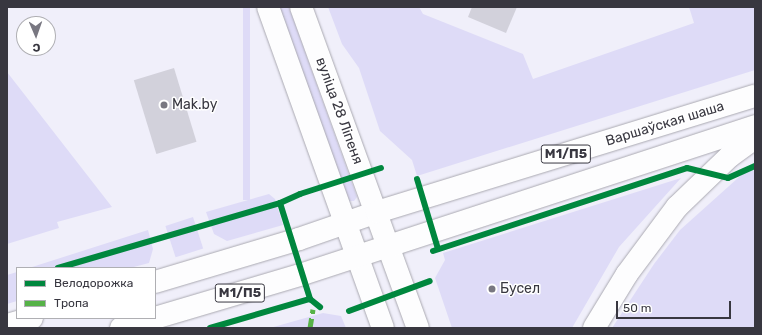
<!DOCTYPE html>
<html>
<head>
<meta charset="utf-8">
<style>
	body { margin:0 }
	#map { position:relative; width:762px; height:335px; overflow:hidden; background:#f0effa; font-family:Rubik,sans-serif }
	div>[style] { position:absolute }
	[style*='--x'] { left:calc(var(--x)*1px); top:calc(var(--y)*1px); width:calc(var(--w)*1px); rotate:calc(var(--a)*1deg) }
	.green>* { inset:0; background:#dedbf7; transform-origin:0 0 }
	.building>* { inset:0; background:#d2d1db; transform-origin:0 0 }
	.roads { filter:drop-shadow(0 0 1px #aaa9b1) drop-shadow(0 0 1px #aaa9b1) }
	.major>* { height:22px; margin:-11px; padding:0 11px; transform-origin:11px; border-radius:11px; background:#fdfdfe }
	.highway>* { height:22px; margin:-11px; padding:0 11px; transform-origin:11px; border-radius:11px; background:#fdfdfe }
	.quiet>* { height:5px; margin-top:-2.5px; transform-origin:0; background:repeating-linear-gradient(90deg,#56b247 0 10px,transparent 0 15px) }
	.cycleway>* { height:6px; margin:-3px; padding:0 3px; transform-origin:3px; border-radius:3px; background:#00873e }
	.dots>* { width:11px; height:11px; translate:-50% -50%; box-sizing:border-box; border:2px solid #fff; border-radius:50% }
	span { translate:-50% -50%; white-space:nowrap; text-align:center; line-height:1.15; -webkit-text-stroke:3px #fff; paint-order:stroke }
	.shield-label span { padding:1px 3px; background:#fff; border:1px solid; border-radius:3px; -webkit-text-stroke-width:0 }
	.shield-label { font-size:13px; color:#383740; font-weight:700 }
	.poi-label { font-size:14px; color:#383740 }
	.left { translate:0 -50%; text-align:left }
	.street-label { font-size:14px; color:#383740 }
	.frame { position:absolute; inset:0; border:8px solid #383740; pointer-events:none }
	.legend { position:absolute; left:16px; top:267px; width:140px; height:52px; box-sizing:border-box; background:#fff; border:1px solid #afafb3; margin:0; padding:5px 7px; list-style:none; font-size:12px; color:#383740 }
	.legend li { display:flex; align-items:center; gap:8px; height:20px }
	.legend b { width:20px; border:1px solid #afafb3 }
	.north { position:absolute; left:16px; top:16px; width:40px; height:40px; box-sizing:border-box; background:#fff; border:1px solid #afafb3; border-radius:50%; rotate:178deg; font-size:11px; font-weight:700; line-height:16px; text-align:center; color:#383740 }
	.north::after { content:''; display:block; margin:auto; width:14px; height:18px; background:#787781; clip-path:polygon(50% 0,100% 100%,50% 72%,0 100%) }
	.scale { position:absolute; left:616px; top:301px; width:115px; height:18px; box-sizing:border-box; border:2px solid #383740; border-top:0; padding-left:5px; font-size:12px; line-height:14px; white-space:nowrap; color:#383740; -webkit-text-stroke:3px #fff; paint-order:stroke }
</style>
</head>
<body>
<div id="map">
	<div class="green">
		<i style="left:243px;top:7px;width:7px;height:193px"></i>
		<i style="clip-path:polygon(278px 7px,289px 7px,357px 197px,354px 201px,348px 201px)"></i>
		<i style="clip-path:polygon(328px 7px,419px 7px,423px 14px,523px 54px,533px 79px,694px 23px,689px 7px,755px 7px,755px 70px,417px 176px,412px 160px,380px 131px,359px 68px,342px 44px)"></i>
		<i style="clip-path:polygon(7px 72px,112px 207px,57px 222px,59px 228px,7px 244px)"></i>
		<i style="clip-path:polygon(748px 169px,755px 171px,755px 328px,612px 328px,654px 264px,680px 230px)"></i>
		<i style="clip-path:polygon(681px 178px,619px 247px,572px 328px,452px 328px,435px 278px,445px 260px,443px 253px)"></i>
		<i style="clip-path:polygon(269px 194px,275px 199px,283px 225px,227px 241px,214px 234px,206px 212px)"></i>
		<i style="left:193px;top:217px;width:33px;height:29px;rotate:72deg"></i>
		<i style="clip-path:polygon(148px 230px,153px 249px,149px 263px,130px 268px,29px 268px)"></i>
		<i style="clip-path:polygon(17px 272px,17px 301px,7px 304px,7px 275px)"></i>
		<i style="clip-path:polygon(323px 313px,341px 316px,346px 328px,270px 328px)"></i>
	</div>
	<div class="building">
		<i style="clip-path:polygon(472px 7px,517px 7px,506px 33px,468px 17px)"></i>
		<i style="left:174px;top:68px;width:77px;height:42px;rotate:73deg"></i>
	</div>
	<div class="roads">
		<div class="major">
			<i style="--x:268;--y:7;--w:341;--a:70.3"></i>
			<i style="--x:301;--y:7;--w:342;--a:70"></i>
		</div>
		<div class="highway">
			<i style="--x:155;--y:282;--w:150;--a:-16.6"></i>
			<i style="--x:299;--y:239;--w:83;--a:-19.1"></i>
			<i style="--x:377;--y:212;--w:395;--a:-17.1"></i>
			<i style="--x:7;--y:325;--w:26;--a:-16"></i>
			<i style="--x:121;--y:328;--w:190;--a:-16.5"></i>
			<i style="--x:303;--y:274;--w:476;--a:-18.1"></i>
			<i style="--x:594;--y:328;--w:63;--a:-58.6"></i>
			<i style="--x:627;--y:274;--w:84;--a:-53.3"></i>
			<i style="--x:677;--y:207;--w:74;--a:-43.9"></i>
			<i style="--x:730;--y:156;--w:31;--a:-36"></i>
		</div>
	</div>
	<div class="quiet">
		<i style="--x:310;--y:328;--w:19;--a:-81"></i>
	</div>
	<div class="cycleway">
		<i style="--x:417;--y:179;--w:73;--a:73.3"></i>
		<i style="--x:280;--y:203;--w:101;--a:72.6"></i>
		<i style="--x:310;--y:299;--w:13;--a:39"></i>
		<i style="--x:433;--y:251;--w:267;--a:-18.1"></i>
		<i style="--x:687;--y:168;--w:42;--a:13.7"></i>
		<i style="--x:728;--y:178;--w:30;--a:-24"></i>
		<i style="--x:58;--y:268;--w:231;--a:-16.3"></i>
		<i style="--x:280;--y:203;--w:22;--a:-24"></i>
		<i style="--x:300;--y:194;--w:85;--a:-17.8"></i>
		<i style="--x:349;--y:311;--w:86;--a:-20.3"></i>
		<i style="--x:210;--y:328;--w:104;--a:-16.2"></i>
	</div>
	<div class="dots">
		<i style="left:164px;top:105px;background:#787781"></i>
		<i style="left:492px;top:289px;background:#787781"></i>
	</div>
	<div class="shield-label">
		<span style="left:566px;top:154px">М1/П5</span>
		<span style="left:240px;top:293px">М1/П5</span>
	</div>
	<div class="poi-label">
		<span class="left" style="left:172px;top:105px">Mak.by</span>
		<span class="left" style="left:500px;top:289px">Бусел</span>
	</div>
	<div class="street-label">
		<span style="left:339px;top:111px;rotate:70deg">вуліца 28 Ліпеня</span>
		<span style="left:665px;top:124px;rotate:-17deg">Варшаўская шаша</span>
	</div>
	<div class="frame"></div>
	<ul class="legend">
	<li><b style="height:5px;background:#00873e"></b>Велодорожка</li>
	<li><b style="height:5px;background:#56b247"></b>Тропа</li>
	</ul>
	<div class="north">С</div>
	<div class="scale">50 m</div>
</div>
</body>
</html>
